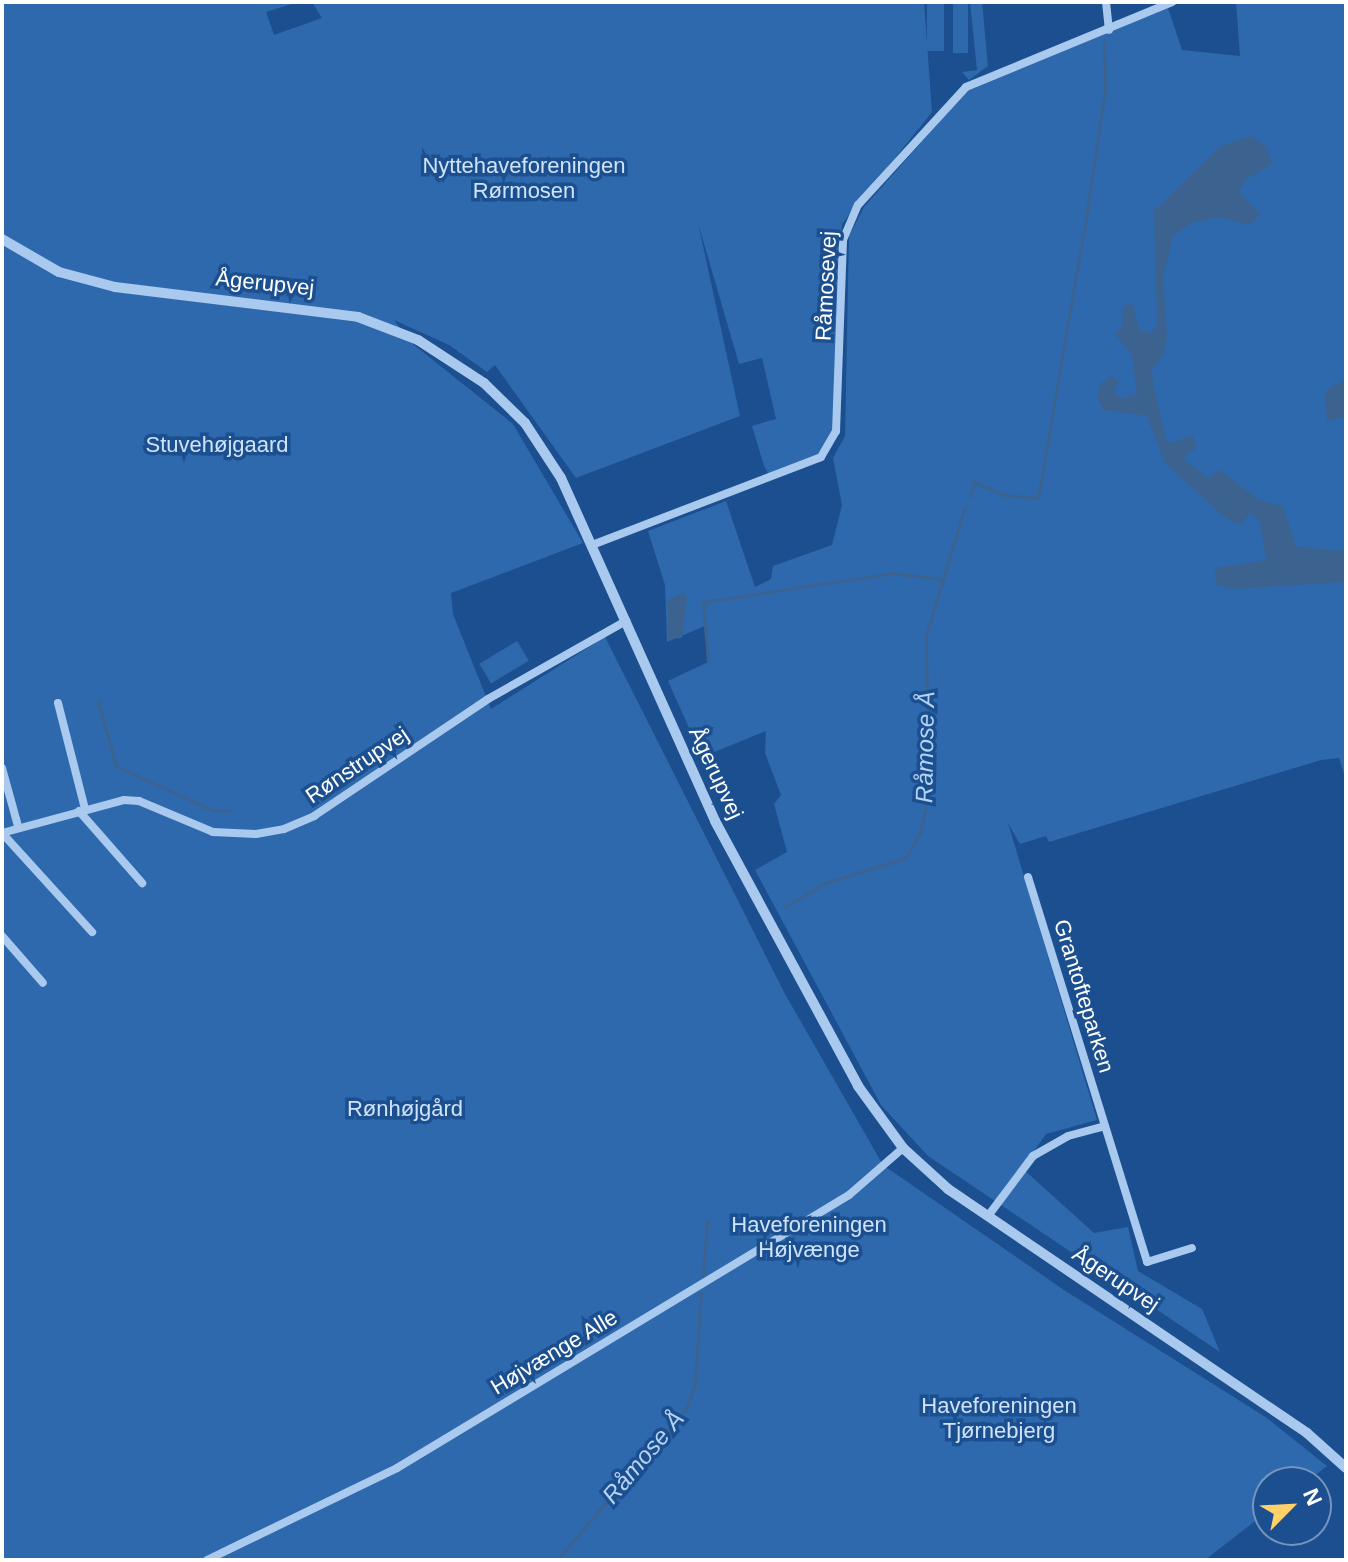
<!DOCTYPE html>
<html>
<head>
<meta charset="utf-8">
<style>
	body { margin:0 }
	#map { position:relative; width:1348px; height:1562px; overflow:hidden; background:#1b4f8f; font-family:Helvetica,sans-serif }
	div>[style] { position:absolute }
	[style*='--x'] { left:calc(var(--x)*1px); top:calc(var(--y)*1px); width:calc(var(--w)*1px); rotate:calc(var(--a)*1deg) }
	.green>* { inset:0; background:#2e69ad; transform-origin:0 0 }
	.water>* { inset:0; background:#3c6290 }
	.stream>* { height:3px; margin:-1.5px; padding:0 1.5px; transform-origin:1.5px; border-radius:1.5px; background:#3c6290 }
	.minor>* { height:8px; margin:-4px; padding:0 4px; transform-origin:4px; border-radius:4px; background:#a9c9ee }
	.tertiary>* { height:10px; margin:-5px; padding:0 5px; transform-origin:5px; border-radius:5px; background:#a9c9ee }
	span { translate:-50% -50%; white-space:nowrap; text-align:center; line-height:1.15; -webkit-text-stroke:7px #1b4f8f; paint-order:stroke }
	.park-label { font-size:22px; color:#cfe3fa }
	.street-label { font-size:22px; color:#fff }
	.water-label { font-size:24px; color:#b5d3f5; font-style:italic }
	.frame { position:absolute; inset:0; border:4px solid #fff; pointer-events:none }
	.north { position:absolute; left:1252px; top:1466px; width:80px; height:80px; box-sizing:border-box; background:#1b4f8f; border:2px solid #7695bc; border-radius:50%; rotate:66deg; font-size:22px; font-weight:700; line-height:32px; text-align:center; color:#fff }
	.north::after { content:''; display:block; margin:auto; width:28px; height:36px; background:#ffd166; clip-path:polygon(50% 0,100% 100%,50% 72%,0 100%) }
</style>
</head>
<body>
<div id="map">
	<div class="green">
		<i style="clip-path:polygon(2px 2px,298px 2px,266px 12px,274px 35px,322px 18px,312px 2px,924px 2px,932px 112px,842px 224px,832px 430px,820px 454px,769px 475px,764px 466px,752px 426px,776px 419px,762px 358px,739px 364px,698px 223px,740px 416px,576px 478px,495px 365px,487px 372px,449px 345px,394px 320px,414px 345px,513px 424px,583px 543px,451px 593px,453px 614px,491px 709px,605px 637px,785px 994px,883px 1165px,1064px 1290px,1267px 1418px,1327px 1466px,1306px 1482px,1268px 1482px,1268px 1511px,1205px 1560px,2px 1560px)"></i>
		<i style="left:927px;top:2px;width:17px;height:49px"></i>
		<i style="left:953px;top:2px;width:15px;height:51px"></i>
		<i style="clip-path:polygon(970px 2px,982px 2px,988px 66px,969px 80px,962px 72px,977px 70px)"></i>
		<i style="clip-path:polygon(1236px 2px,1346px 2px,1346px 780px,1339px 758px,1321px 760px,1049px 842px,1046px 836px,1020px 844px,1008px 823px,1097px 1120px,1046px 1134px,1022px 1168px,1094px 1233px,1128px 1227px,1138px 1271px,1202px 1309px,1220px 1352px,928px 1156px,881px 1105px,755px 870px,787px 852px,774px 804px,781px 795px,765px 753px,766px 731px,702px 757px,668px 681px,708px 662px,705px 626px,667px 642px,665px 585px,648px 531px,726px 501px,755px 587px,771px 579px,773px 566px,832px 545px,842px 505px,833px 458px,845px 436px,849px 236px,864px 207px,967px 91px,988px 79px,1168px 8px,1182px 50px,1240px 56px)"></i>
		<i style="left:517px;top:641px;width:23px;height:44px;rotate:59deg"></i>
	</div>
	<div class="water">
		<i style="clip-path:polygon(1251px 136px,1267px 147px,1272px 164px,1245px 180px,1239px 192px,1260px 214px,1251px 225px,1218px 217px,1191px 223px,1173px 236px,1163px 278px,1167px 336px,1164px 355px,1152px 368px,1153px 383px,1166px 439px,1172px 443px,1193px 435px,1196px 448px,1183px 458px,1208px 478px,1220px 470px,1259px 500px,1283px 506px,1296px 547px,1346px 551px,1346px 582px,1230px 589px,1216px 584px,1215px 568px,1266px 560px,1260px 522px,1250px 513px,1241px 525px,1227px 519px,1165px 463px,1147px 416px,1103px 410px,1097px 396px,1101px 383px,1112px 376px,1118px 381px,1115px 393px,1122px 399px,1137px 393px,1132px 355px,1114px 333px,1122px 328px,1123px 307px,1132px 302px,1140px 331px,1152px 333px,1157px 324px,1154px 211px,1221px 146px)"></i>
		<i style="clip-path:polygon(1346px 380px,1346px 417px,1327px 421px,1325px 396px,1330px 387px)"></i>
		<i style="clip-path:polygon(683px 593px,687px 597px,682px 638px,668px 639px,668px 600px)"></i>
	</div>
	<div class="stream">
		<i style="--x:1084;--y:231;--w:143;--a:-81.5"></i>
		<i style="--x:1105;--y:90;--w:50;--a:-91.1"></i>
		<i style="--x:970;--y:496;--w:15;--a:-74"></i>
		<i style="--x:974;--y:482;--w:33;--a:23"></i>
		<i style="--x:1004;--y:495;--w:34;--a:5"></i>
		<i style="--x:1038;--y:498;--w:267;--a:-80.3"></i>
		<i style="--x:708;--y:662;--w:60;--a:-94.8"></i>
		<i style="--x:703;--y:602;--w:192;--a:-8.7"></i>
		<i style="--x:893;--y:573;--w:47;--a:7.3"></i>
		<i style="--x:98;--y:701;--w:67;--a:74.5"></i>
		<i style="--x:116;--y:766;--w:106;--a:24.6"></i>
		<i style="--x:212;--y:810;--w:18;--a:3"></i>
		<i style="--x:785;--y:907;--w:47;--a:-31"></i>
		<i style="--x:825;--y:883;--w:85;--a:-17.2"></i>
		<i style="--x:906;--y:858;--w:30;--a:-62"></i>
		<i style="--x:920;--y:832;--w:35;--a:-77"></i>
		<i style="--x:928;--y:798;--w:163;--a:-90.7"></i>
		<i style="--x:926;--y:635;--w:134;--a:-73.1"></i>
		<i style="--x:703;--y:1276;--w:56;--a:-85.9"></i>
		<i style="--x:557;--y:1560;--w:199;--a:-49.7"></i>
		<i style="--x:686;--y:1408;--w:25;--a:-69"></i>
		<i style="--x:695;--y:1385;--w:92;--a:-86.3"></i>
	</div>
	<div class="minor">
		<i style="--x:1106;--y:2;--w:28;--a:84"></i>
		<i style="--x:592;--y:545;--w:245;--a:-21"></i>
		<i style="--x:821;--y:457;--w:30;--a:-60"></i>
		<i style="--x:836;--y:431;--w:191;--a:-87.9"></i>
		<i style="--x:843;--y:240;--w:38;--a:-67"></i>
		<i style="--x:858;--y:205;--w:160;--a:-47.5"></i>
		<i style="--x:966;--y:87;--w:223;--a:-22.4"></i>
		<i style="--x:58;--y:703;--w:109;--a:75.7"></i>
		<i style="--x:2;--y:768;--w:60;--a:74.6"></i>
		<i style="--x:79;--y:811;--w:96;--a:48.8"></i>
		<i style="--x:2;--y:833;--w:126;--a:-15.1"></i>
		<i style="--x:124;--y:800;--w:15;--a:4"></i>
		<i style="--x:139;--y:801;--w:80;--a:22.7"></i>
		<i style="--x:213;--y:832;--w:43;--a:2.7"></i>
		<i style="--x:256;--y:834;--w:28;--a:-10"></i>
		<i style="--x:284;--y:829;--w:33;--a:-23"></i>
		<i style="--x:314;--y:816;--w:210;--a:-33.9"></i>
		<i style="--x:488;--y:699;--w:159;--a:-29.5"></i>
		<i style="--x:2;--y:833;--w:134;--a:47.7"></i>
		<i style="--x:1028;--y:877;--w:403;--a:72.8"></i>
		<i style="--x:1147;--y:1262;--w:47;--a:-17.3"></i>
		<i style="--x:2;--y:936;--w:62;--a:48.9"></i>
		<i style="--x:988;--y:1216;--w:75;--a:-53.1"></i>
		<i style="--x:1033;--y:1156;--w:40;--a:-29.7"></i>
		<i style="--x:1068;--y:1136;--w:38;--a:-15"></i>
		<i style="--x:207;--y:1560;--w:211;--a:-25.8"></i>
		<i style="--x:397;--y:1468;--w:528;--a:-31.13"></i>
		<i style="--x:849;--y:1195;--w:72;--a:-41"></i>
	</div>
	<div class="tertiary">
		<i style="--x:2;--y:239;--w:66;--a:30.1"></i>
		<i style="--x:59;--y:272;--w:58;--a:15"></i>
		<i style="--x:115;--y:287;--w:245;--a:7"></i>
		<i style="--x:358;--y:317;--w:64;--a:21"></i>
		<i style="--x:418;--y:340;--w:79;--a:33.1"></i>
		<i style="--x:484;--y:383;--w:57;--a:44.3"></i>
		<i style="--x:525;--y:423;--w:66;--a:56.8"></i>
		<i style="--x:561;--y:478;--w:376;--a:65.8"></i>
		<i style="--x:715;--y:821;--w:301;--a:61.6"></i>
		<i style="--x:858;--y:1086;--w:77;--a:54"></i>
		<i style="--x:903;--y:1148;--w:61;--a:42.3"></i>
		<i style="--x:948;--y:1189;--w:434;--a:34.2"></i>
		<i style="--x:1307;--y:1433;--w:52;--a:41.9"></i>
	</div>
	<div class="park-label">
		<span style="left:524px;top:178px">Nyttehaveforeningen<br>Rørmosen</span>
		<span style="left:217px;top:445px">Stuvehøjgaard</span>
		<span style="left:405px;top:1109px">Rønhøjgård</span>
		<span style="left:809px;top:1237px">Haveforeningen<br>Højvænge</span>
		<span style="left:999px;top:1418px">Haveforeningen<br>Tjørnebjerg</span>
	</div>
	<div class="street-label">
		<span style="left:265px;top:283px;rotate:6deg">Ågerupvej</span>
		<span style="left:826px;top:286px;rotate:-87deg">Råmosevej</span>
		<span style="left:357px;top:765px;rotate:-34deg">Rønstrupvej</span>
		<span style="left:716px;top:773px;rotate:65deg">Ågerupvej</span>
		<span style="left:1084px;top:996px;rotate:73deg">Grantofteparken</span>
		<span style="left:1116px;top:1279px;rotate:34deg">Ågerupvej</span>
		<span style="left:554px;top:1352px;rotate:-31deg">Højvænge Alle</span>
	</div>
	<div class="water-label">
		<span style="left:925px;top:747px;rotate:-89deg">Råmose Å</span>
		<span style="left:643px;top:1457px;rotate:-50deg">Råmose Å</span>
	</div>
	<div class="frame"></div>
	<div class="north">N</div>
</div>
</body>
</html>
